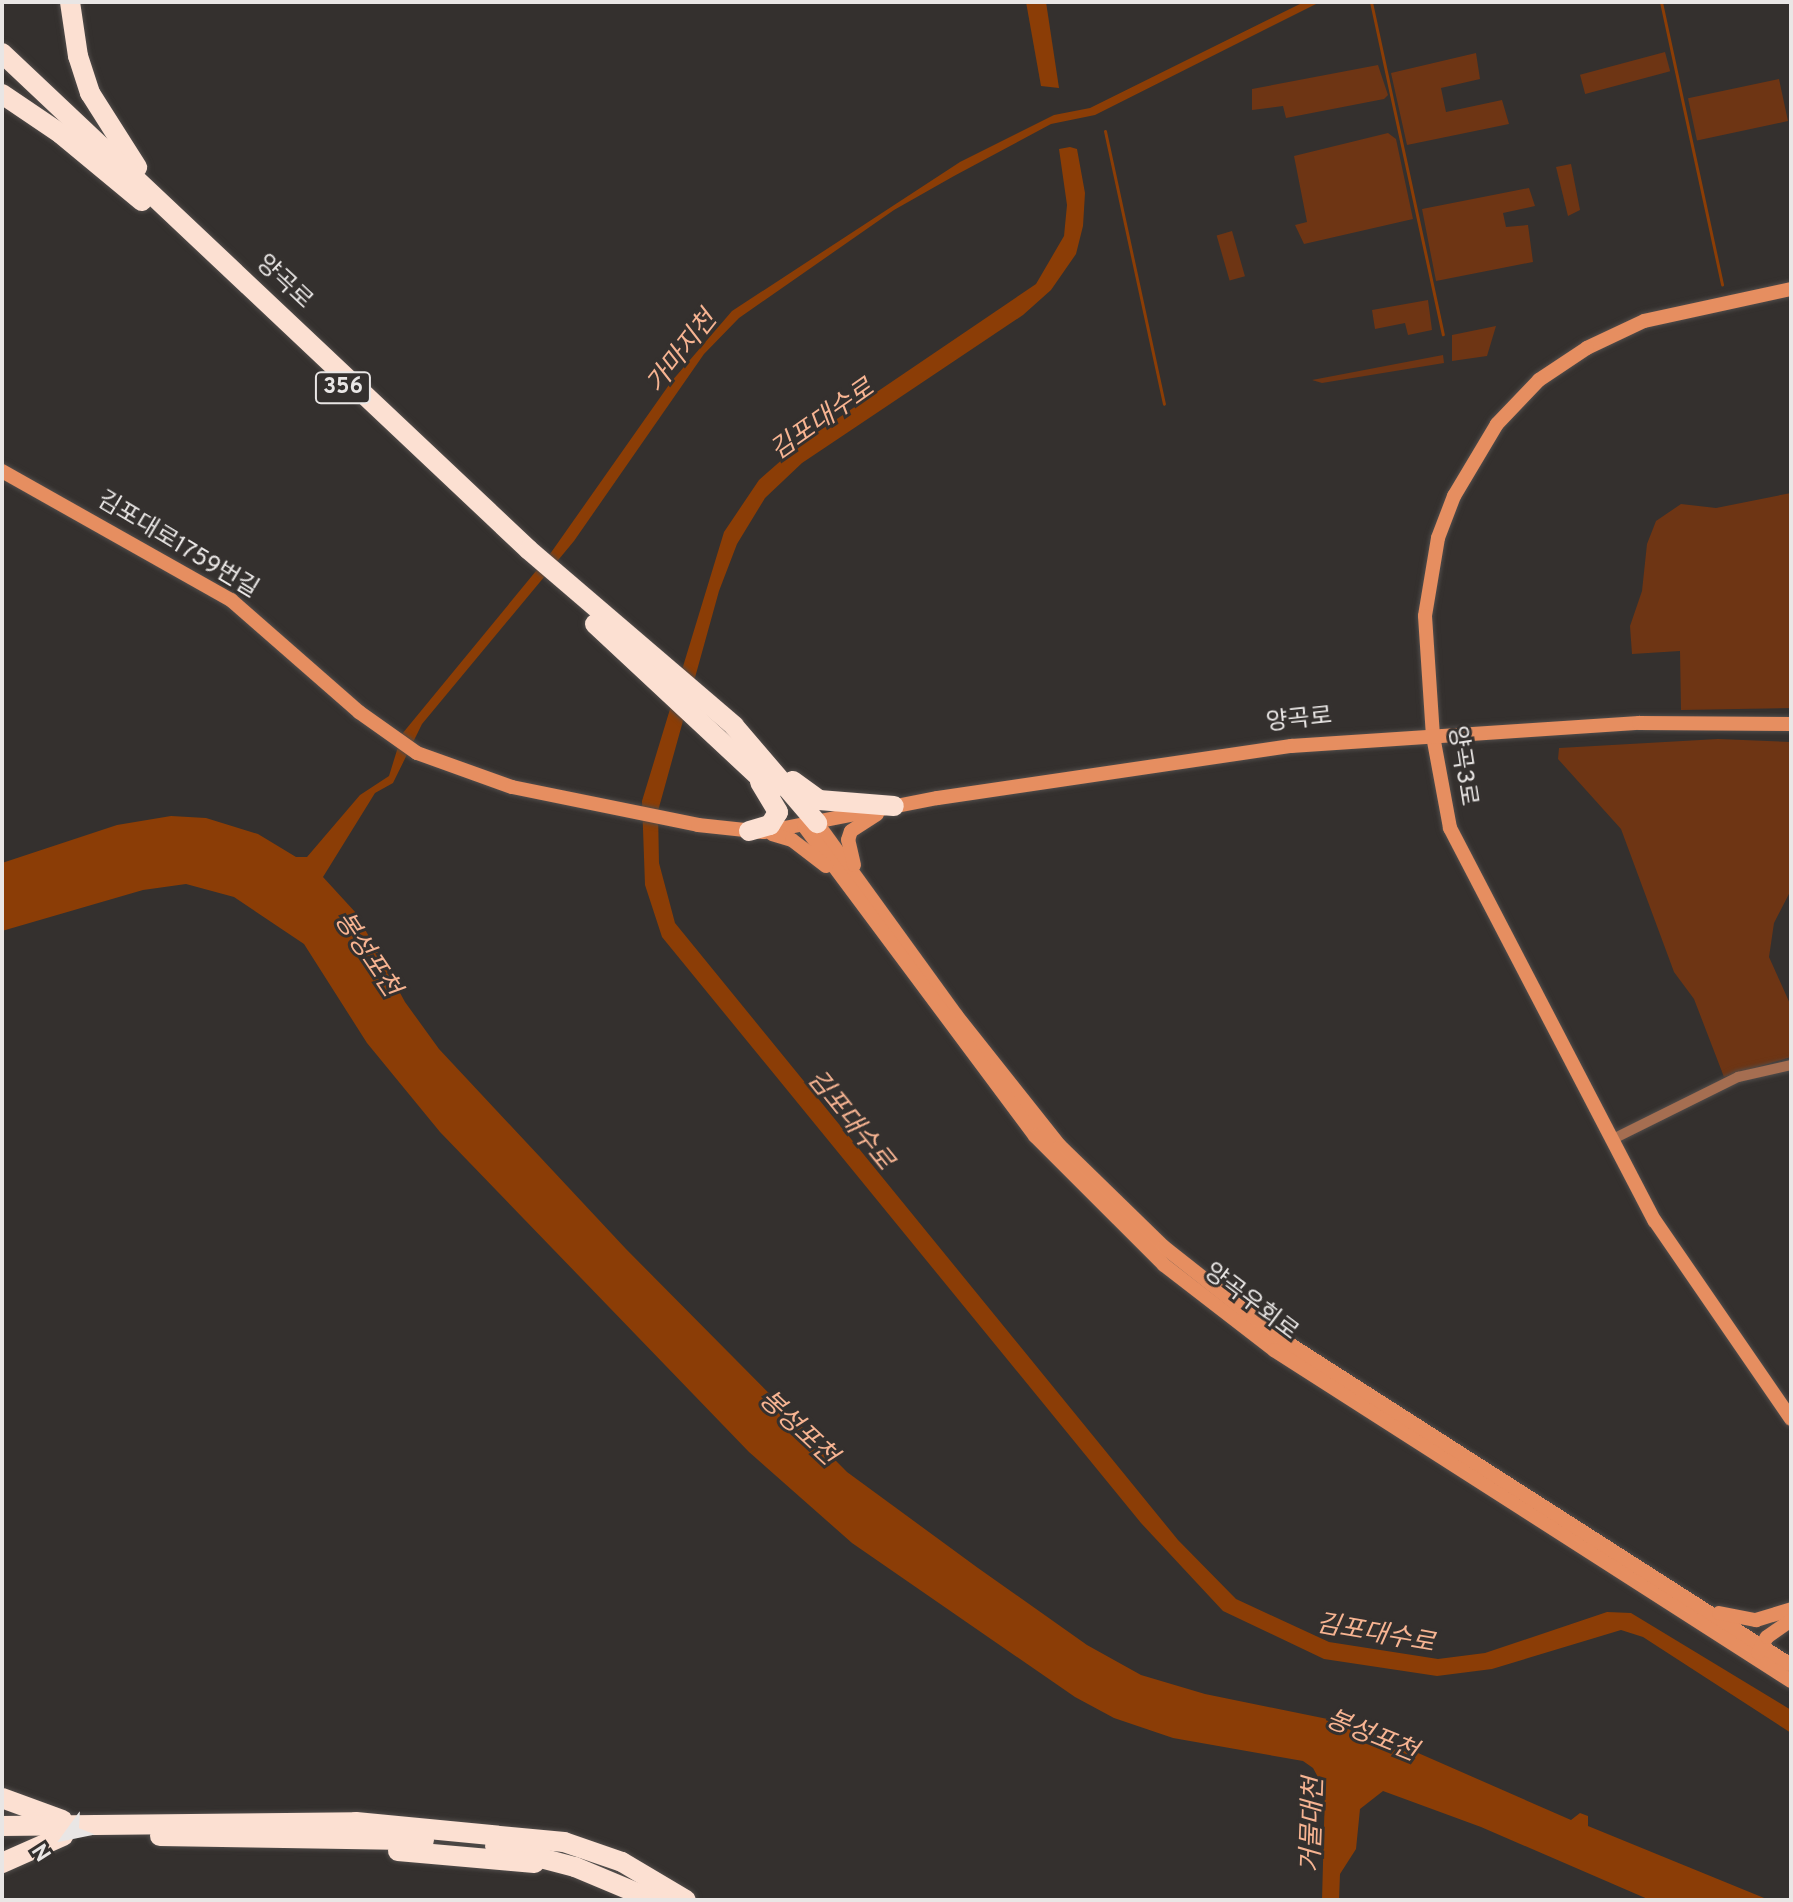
<!DOCTYPE html>
<html>
<head>
<meta charset="utf-8">
<style>
	body { margin:0 }
	#map { position:relative; width:1793px; height:1902px; overflow:hidden; background:#34302e; font-family:Overpass,"Noto Sans KR",sans-serif }
	div>[style] { position:absolute }
	[style*='--x'] { left:calc(var(--x)*1px); top:calc(var(--y)*1px); width:calc(var(--w)*1px); rotate:calc(var(--a)*1deg) }
	.green>* { inset:0; background:#6e3514; transform-origin:0 0 }
	.water>* { inset:0; background:#8b3d06 }
	.stream>* { height:3px; margin:-1.5px; padding:0 1.5px; transform-origin:1.5px; border-radius:1.5px; background:#8b3d06 }
	.roads { filter:drop-shadow(0 0 2px #514d4b) drop-shadow(0 0 2px #514d4b) }
	.street>* { height:10px; margin:-5px; padding:0 5px; transform-origin:5px; border-radius:5px; background:#a56e51 }
	.secondary>* { height:14px; margin:-7px; padding:0 7px; transform-origin:7px; border-radius:7px; background:#e68e60 }
	.highway>* { height:20px; margin:-10px; padding:0 10px; transform-origin:10px; border-radius:10px; background:#fce0d2 }
	span { translate:-50% -50%; white-space:nowrap; text-align:center; line-height:1.15; -webkit-text-stroke:6px #34302e; paint-order:stroke }
	.shield-label span { padding:2px 6px; background:#34302e; border:2px solid; border-radius:6px; -webkit-text-stroke-width:0 }
	.shield-label { font-size:22px; color:#e9e6e5; font-weight:700 }
	.street-label { font-size:24px; color:#e9e6e5 }
	.water-label { font-size:26px; color:#f7b492; font-style:italic }
	.frame { position:absolute; inset:0; border:4px solid #e9e6e5; pointer-events:none }
	.north { position:absolute; left:24px; top:1798px; width:80px; height:80px; -webkit-text-stroke:6px #34302e; paint-order:stroke; rotate:237deg; font-size:22px; font-weight:700; line-height:32px; text-align:center; color:#e9e6e5 }
	.north::after { content:''; display:block; margin:auto; width:28px; height:36px; background:#e9e6e5; clip-path:polygon(50% 0,100% 100%,50% 72%,0 100%) }
</style>
</head>
<body>
<div id="map">
	<div class="green">
		<i style="left:1665px;top:52px;width:20px;height:88px;rotate:75deg"></i>
		<i style="clip-path:polygon(1476px 53px,1480px 79px,1441px 88px,1446px 112px,1502px 100px,1509px 124px,1407px 145px,1391px 73px)"></i>
		<i style="clip-path:polygon(1378px 65px,1388px 95px,1384px 99px,1286px 118px,1283px 106px,1252px 110px,1252px 89px)"></i>
		<i style="left:1779px;top:79px;width:43px;height:93px;rotate:78deg"></i>
		<i style="clip-path:polygon(1388px 133px,1396px 139px,1413px 219px,1304px 244px,1295px 225px,1307px 222px,1294px 156px)"></i>
		<i style="clip-path:polygon(1571px 164px,1580px 210px,1568px 216px,1556px 167px)"></i>
		<i style="clip-path:polygon(1529px 188px,1535px 206px,1503px 213px,1506px 227px,1528px 225px,1533px 262px,1436px 281px,1422px 209px)"></i>
		<i style="left:1232px;top:231px;width:47px;height:16px;rotate:74deg"></i>
		<i style="clip-path:polygon(1428px 300px,1432px 330px,1408px 335px,1405px 323px,1375px 329px,1372px 310px)"></i>
		<i style="clip-path:polygon(1496px 326px,1487px 356px,1452px 361px,1452px 335px)"></i>
		<i style="clip-path:polygon(1443px 355px,1444px 363px,1322px 383px,1312px 380px)"></i>
		<i style="clip-path:polygon(1791px 493px,1791px 708px,1681px 710px,1680px 651px,1632px 654px,1630px 626px,1642px 591px,1647px 544px,1656px 521px,1681px 504px,1716px 508px)"></i>
		<i style="clip-path:polygon(1718px 739px,1791px 742px,1791px 890px,1774px 923px,1769px 957px,1791px 1006px,1791px 1057px,1724px 1077px,1694px 999px,1674px 972px,1621px 829px,1558px 759px,1559px 748px)"></i>
	</div>
	<div class="water">
		<i style="clip-path:polygon(1026px 2px,1046px 2px,1059px 88px,1041px 86px)"></i>
		<i style="clip-path:polygon(1304px 2px,1320px 2px,1095px 115px,1051px 124px,954px 176px,894px 210px,739px 318px,704px 354px,574px 541px,422px 724px,393px 783px,375px 793px,323px 877px,356px 913px,405px 1002px,439px 1049px,626px 1249px,847px 1472px,978px 1568px,1087px 1645px,1141px 1675px,1205px 1694px,1352px 1724px,1571px 1820px,1580px 1813px,1588px 1816px,1588px 1826px,1769px 1900px,1650px 1900px,1481px 1827px,1383px 1791px,1360px 1809px,1356px 1849px,1340px 1874px,1339px 1900px,1322px 1900px,1325px 1790px,1313px 1768px,1303px 1761px,1173px 1738px,1114px 1718px,1075px 1697px,852px 1543px,749px 1452px,440px 1132px,367px 1043px,304px 944px,234px 897px,186px 884px,143px 890px,2px 931px,2px 863px,117px 825px,171px 816px,206px 818px,258px 834px,296px 857px,307px 857px,360px 795px,389px 776px,402px 734px,550px 554px,671px 382px,732px 311px,960px 162px,1054px 115px,1090px 108px)"></i>
		<i style="clip-path:polygon(1070px 147px,1077px 149px,1085px 193px,1083px 226px,1076px 254px,1051px 290px,1023px 315px,802px 463px,765px 498px,737px 544px,719px 591px,658px 811px,659px 863px,675px 923px,1178px 1540px,1236px 1599px,1329px 1642px,1438px 1659px,1485px 1653px,1607px 1612px,1631px 1613px,1791px 1710px,1791px 1733px,1643px 1637px,1621px 1630px,1492px 1669px,1437px 1676px,1324px 1659px,1223px 1611px,1141px 1523px,662px 937px,645px 885px,642px 801px,724px 532px,759px 480px,800px 444px,1036px 284px,1064px 236px,1067px 205px,1059px 149px)"></i>
	</div>
	<div class="stream">
		<i style="--x:1371;--y:2;--w:340;--a:77.8"></i>
		<i style="--x:1661;--y:2;--w:289;--a:77.8"></i>
		<i style="--x:1105;--y:131;--w:279;--a:77.8"></i>
	</div>
	<div class="roads">
		<div class="street">
			<i style="--x:1613;--y:1139;--w:140;--a:-26.4"></i>
			<i style="--x:1738;--y:1077;--w:54;--a:-12.8"></i>
		</div>
		<div class="secondary">
			<i style="--x:1791;--y:289;--w:150;--a:167.7"></i>
			<i style="--x:1644;--y:321;--w:63;--a:154.7"></i>
			<i style="--x:1587;--y:348;--w:58;--a:146.3"></i>
			<i style="--x:1539;--y:380;--w:61;--a:133.7"></i>
			<i style="--x:1497;--y:424;--w:84;--a:120.8"></i>
			<i style="--x:1454;--y:496;--w:45;--a:110.9"></i>
			<i style="--x:1438;--y:538;--w:79;--a:99.5"></i>
			<i style="--x:1425;--y:616;--w:120;--a:86.2"></i>
			<i style="--x:1433;--y:736;--w:94;--a:79.5"></i>
			<i style="--x:1450;--y:828;--w:443;--a:62.5"></i>
			<i style="--x:1655;--y:1221;--w:240;--a:55.5"></i>
			<i style="--x:2;--y:471;--w:263;--a:29.4"></i>
			<i style="--x:231;--y:600;--w:170;--a:41.2"></i>
			<i style="--x:359;--y:712;--w:71;--a:35.3"></i>
			<i style="--x:417;--y:753;--w:101;--a:19.7"></i>
			<i style="--x:512;--y:787;--w:190;--a:11.5"></i>
			<i style="--x:698;--y:825;--w:66;--a:6.1"></i>
			<i style="--x:764;--y:832;--w:177;--a:-11.1"></i>
			<i style="--x:938;--y:798;--w:357;--a:-8.4"></i>
			<i style="--x:1291;--y:746;--w:349;--a:-3.8"></i>
			<i style="--x:1639;--y:723;--w:152;--a:0.4"></i>
			<i style="--x:817;--y:823;--w:237;--a:54.1"></i>
			<i style="--x:956;--y:1015;--w:167;--a:51.6"></i>
			<i style="--x:1060;--y:1146;--w:145;--a:44.2"></i>
			<i style="--x:1164;--y:1247;--w:140;--a:38.3"></i>
			<i style="--x:1274;--y:1334;--w:614;--a:32.63"></i>
			<i style="--x:804;--y:826;--w:387;--a:53.3"></i>
			<i style="--x:1035;--y:1136;--w:182;--a:45"></i>
			<i style="--x:1164;--y:1265;--w:139;--a:37.7"></i>
			<i style="--x:1274;--y:1350;--w:614;--a:32.63"></i>
			<i style="--x:772;--y:834;--w:21;--a:17"></i>
			<i style="--x:792;--y:840;--w:43;--a:37.4"></i>
			<i style="--x:854;--y:865;--w:26;--a:-103"></i>
			<i style="--x:848;--y:840;--w:9;--a:-72"></i>
			<i style="--x:851;--y:831;--w:31;--a:-33"></i>
			<i style="--x:1719;--y:1613;--w:38;--a:11"></i>
			<i style="--x:1756;--y:1620;--w:37;--a:-17"></i>
			<i style="--x:1758;--y:1653;--w:18;--a:-61"></i>
			<i style="--x:1767;--y:1637;--w:29;--a:-35"></i>
		</div>
		<div class="highway">
			<i style="--x:70;--y:2;--w:55;--a:81.6"></i>
			<i style="--x:78;--y:56;--w:39;--a:72"></i>
			<i style="--x:90;--y:93;--w:88;--a:57.6"></i>
			<i style="--x:2;--y:53;--w:724;--a:43.32"></i>
			<i style="--x:529;--y:550;--w:270;--a:40.6"></i>
			<i style="--x:734;--y:726;--w:128;--a:49.4"></i>
			<i style="--x:2;--y:94;--w:71;--a:34.1"></i>
			<i style="--x:61;--y:134;--w:105;--a:39.6"></i>
			<i style="--x:595;--y:624;--w:243;--a:43"></i>
			<i style="--x:793;--y:781;--w:32;--a:36"></i>
			<i style="--x:819;--y:800;--w:75;--a:4.6"></i>
			<i style="--x:749;--y:831;--w:22;--a:-16"></i>
			<i style="--x:770;--y:825;--w:15;--a:-58"></i>
			<i style="--x:778;--y:812;--w:35;--a:-121"></i>
			<i style="--x:2;--y:1798;--w:64;--a:20.1"></i>
			<i style="--x:2;--y:1826;--w:354;--a:-0.6"></i>
			<i style="--x:356;--y:1822;--w:209;--a:5.5"></i>
			<i style="--x:564;--y:1842;--w:61;--a:19"></i>
			<i style="--x:622;--y:1862;--w:74;--a:30.7"></i>
			<i style="--x:160;--y:1836;--w:264;--a:0.9"></i>
			<i style="--x:495;--y:1846;--w:83;--a:14.7"></i>
			<i style="--x:575;--y:1867;--w:86;--a:22.7"></i>
			<i style="--x:398;--y:1851;--w:137;--a:5"></i>
			<i style="--x:2;--y:1863;--w:67;--a:-23.9"></i>
		</div>
	</div>
	<div class="shield-label">
		<span style="left:343px;top:388px">356</span>
	</div>
	<div class="street-label">
		<span style="left:283px;top:283px;rotate:43deg">양곡로</span>
		<span style="left:177px;top:546px;rotate:31deg">김포대로1759번길</span>
		<span style="left:1299px;top:721px;rotate:-6deg">양곡로</span>
		<span style="left:1461px;top:766px;rotate:81deg">양곡3로</span>
		<span style="left:1250px;top:1303px;rotate:37deg">양곡우회로</span>
	</div>
	<div class="water-label">
		<span style="left:683px;top:353px;rotate:-52deg">가마지천</span>
		<span style="left:823px;top:421px;rotate:-35deg">김포대수로</span>
		<span style="left:366px;top:955px;rotate:56deg">봉성포천</span>
		<span style="left:849px;top:1121px;rotate:51deg">김포대수로</span>
		<span style="left:797px;top:1429px;rotate:43deg">봉성포천</span>
		<span style="left:1375px;top:1635px;rotate:10deg">김포대수로</span>
		<span style="left:1371px;top:1737px;rotate:22deg">봉성포천</span>
		<span style="left:1314px;top:1825px;rotate:-88deg">거물대천</span>
	</div>
	<div class="frame"></div>
	<div class="north">N</div>
</div>
</body>
</html>
